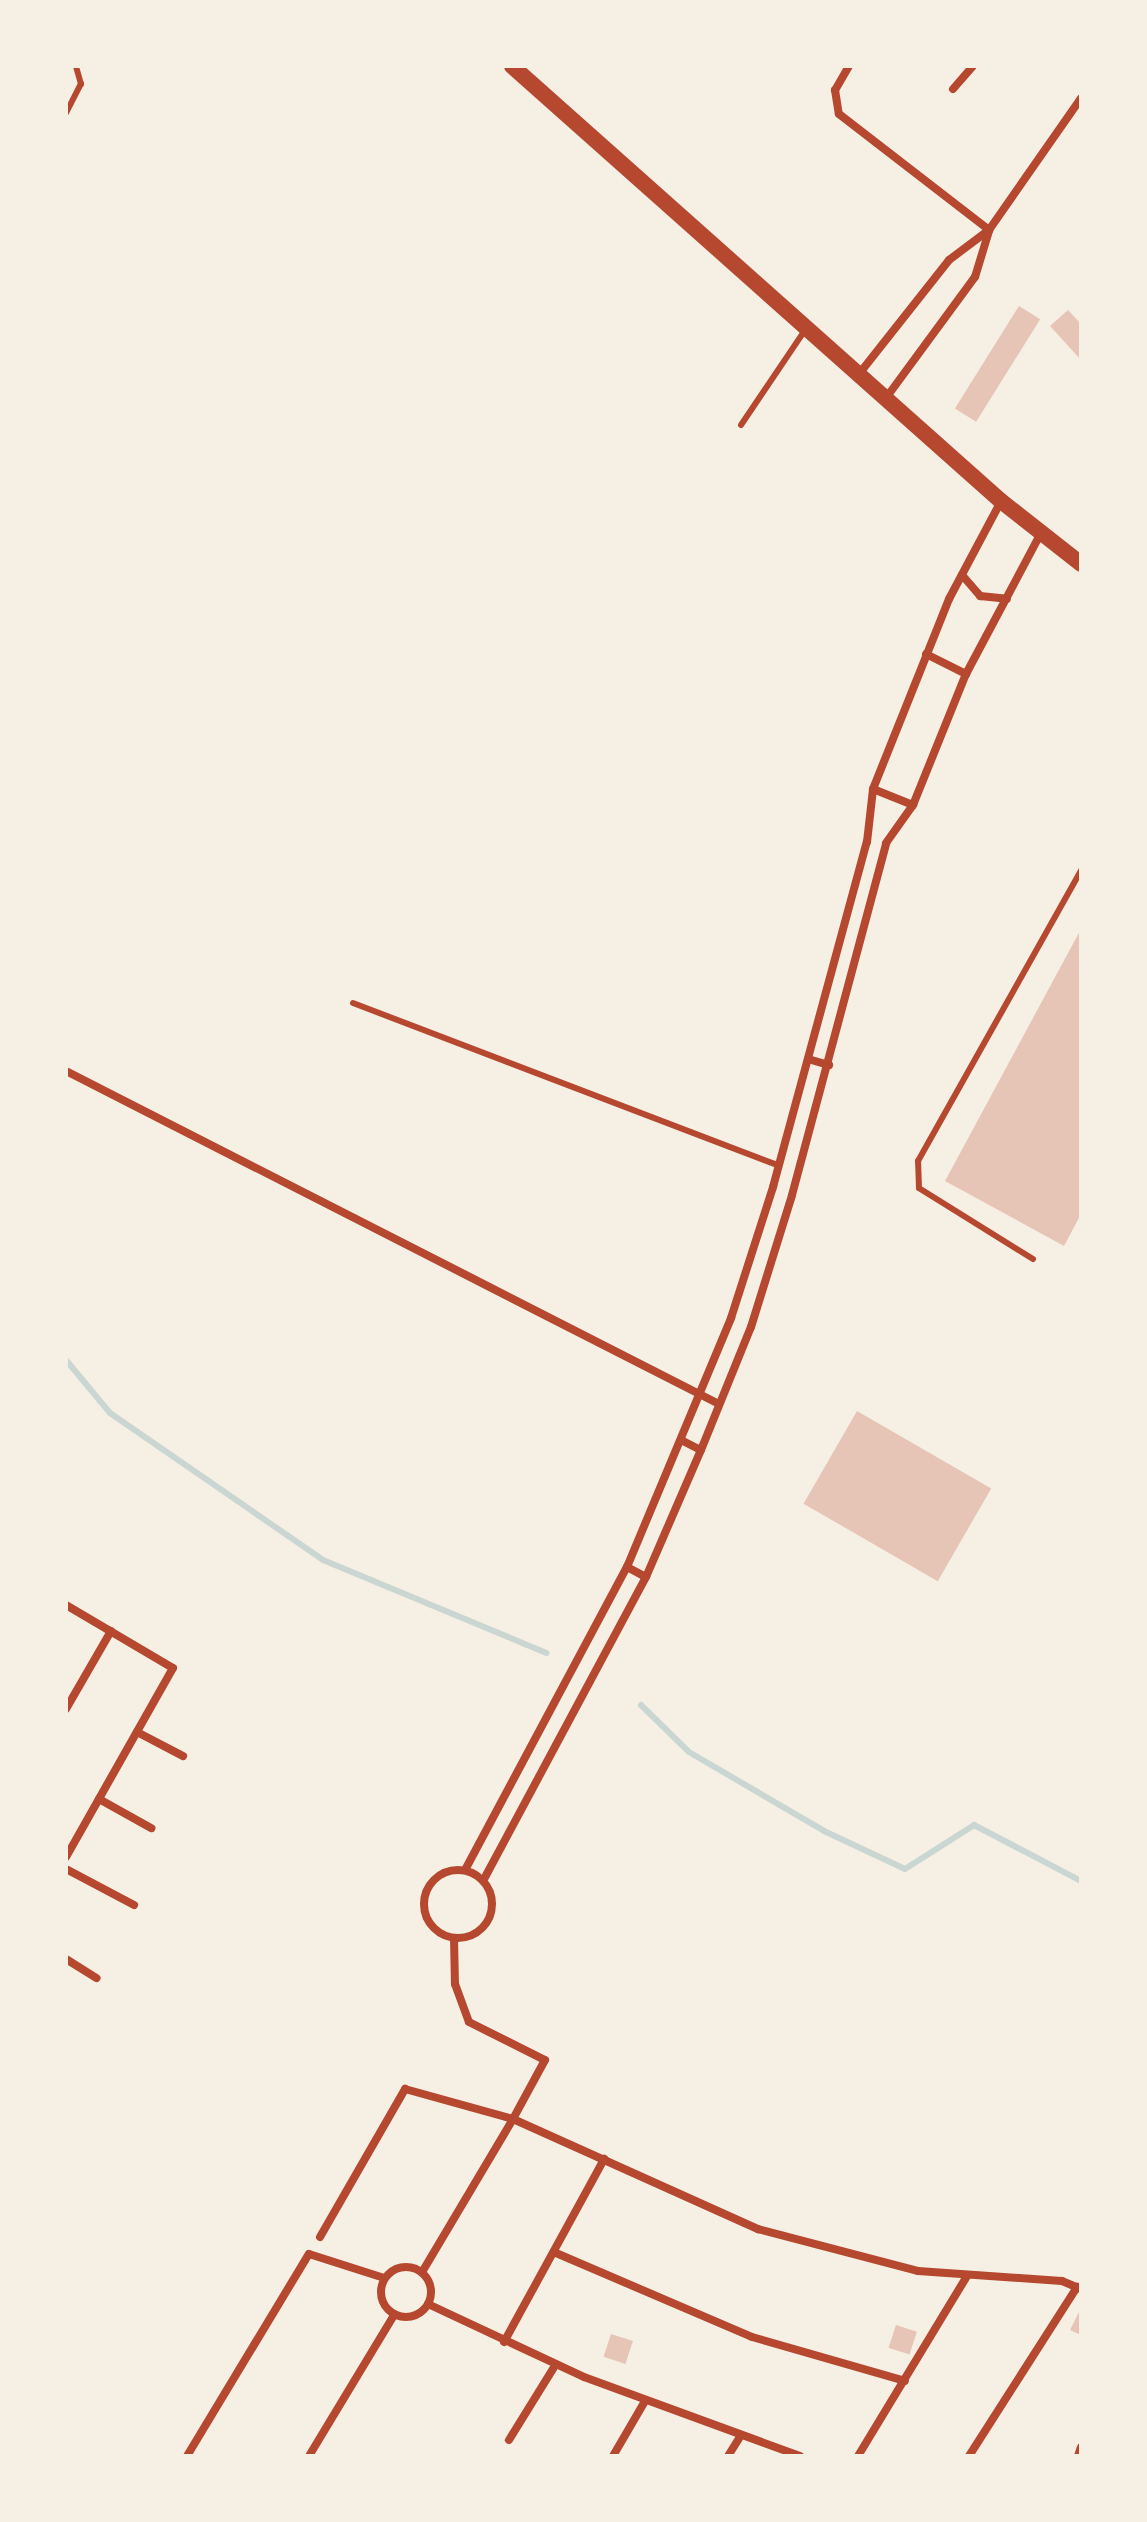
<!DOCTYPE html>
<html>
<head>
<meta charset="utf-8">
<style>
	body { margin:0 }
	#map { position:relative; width:1147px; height:2522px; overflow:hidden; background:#f6efe4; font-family:"Noto Sans",sans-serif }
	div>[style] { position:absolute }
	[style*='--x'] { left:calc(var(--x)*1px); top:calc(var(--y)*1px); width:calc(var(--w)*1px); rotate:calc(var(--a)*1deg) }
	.stream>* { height:6px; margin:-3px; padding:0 3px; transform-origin:3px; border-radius:3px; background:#c9d6d2 }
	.building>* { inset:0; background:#e6c5b7; transform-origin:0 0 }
	.service>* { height:6px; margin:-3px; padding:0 3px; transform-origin:3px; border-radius:3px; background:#b5482f }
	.minor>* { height:8px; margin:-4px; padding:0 4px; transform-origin:4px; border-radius:4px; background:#b5482f }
	.minor>.ring { margin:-4px; padding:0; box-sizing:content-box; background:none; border:8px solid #b5482f; border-radius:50% }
	.secondary>* { height:16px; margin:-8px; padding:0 8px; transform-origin:8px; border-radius:8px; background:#b5482f }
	span { translate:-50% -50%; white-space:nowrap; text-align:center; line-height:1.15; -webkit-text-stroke:8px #f6efe4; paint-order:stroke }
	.frame { position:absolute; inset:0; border:68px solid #f6efe4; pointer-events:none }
</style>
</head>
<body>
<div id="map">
	<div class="stream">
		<i style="--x:66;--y:1360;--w:69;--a:50.3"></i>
		<i style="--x:110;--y:1413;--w:259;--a:34.6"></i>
		<i style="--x:323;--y:1560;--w:242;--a:22.6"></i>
		<i style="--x:641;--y:1705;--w:67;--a:44.4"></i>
		<i style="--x:689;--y:1752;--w:156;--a:30.3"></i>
		<i style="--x:824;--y:1831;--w:89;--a:25.1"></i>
		<i style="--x:905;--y:1869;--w:82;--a:-32.5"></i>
		<i style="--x:974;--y:1825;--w:121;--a:27.6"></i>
	</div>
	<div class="building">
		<i style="left:1019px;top:306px;width:25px;height:121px;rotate:32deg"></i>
		<i style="clip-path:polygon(1068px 310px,1081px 324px,1081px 360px,1050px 326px)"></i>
		<i style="clip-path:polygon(1081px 929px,1081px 1214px,1064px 1246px,945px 1181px)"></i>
		<i style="left:857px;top:1411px;width:155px;height:107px;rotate:30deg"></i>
		<i style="clip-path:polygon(1081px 2308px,1081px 2335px,1070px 2330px)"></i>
		<i style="left:896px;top:2325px;width:22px;height:24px;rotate:18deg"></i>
		<i style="left:611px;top:2334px;width:23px;height:24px;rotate:18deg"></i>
	</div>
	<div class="service">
		<i style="--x:66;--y:113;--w:33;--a:-63"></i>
		<i style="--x:81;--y:84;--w:19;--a:-106"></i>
		<i style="--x:741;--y:425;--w:115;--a:-56"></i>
		<i style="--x:353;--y:1003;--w:456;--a:20.9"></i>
		<i style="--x:1033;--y:1259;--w:134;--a:-148.1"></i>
		<i style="--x:919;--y:1188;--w:27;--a:-92"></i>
		<i style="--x:918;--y:1161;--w:334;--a:-60.7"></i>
	</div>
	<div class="minor">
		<i style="--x:849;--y:66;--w:28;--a:120"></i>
		<i style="--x:835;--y:90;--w:24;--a:81"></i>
		<i style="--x:839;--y:114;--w:190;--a:37.7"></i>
		<i style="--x:953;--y:89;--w:30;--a:-49"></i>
		<i style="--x:859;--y:374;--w:145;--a:-51.7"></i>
		<i style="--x:949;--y:260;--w:50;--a:-36.9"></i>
		<i style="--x:989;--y:230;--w:161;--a:-55.1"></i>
		<i style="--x:886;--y:398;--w:150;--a:-53.7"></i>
		<i style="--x:975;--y:277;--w:48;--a:-73.1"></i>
		<i style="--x:962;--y:575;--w:28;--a:49"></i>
		<i style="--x:980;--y:596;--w:27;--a:6"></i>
		<i style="--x:926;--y:654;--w:45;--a:26.6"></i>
		<i style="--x:873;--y:789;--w:43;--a:21.8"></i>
		<i style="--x:808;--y:1059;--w:22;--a:16"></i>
		<i style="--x:66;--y:1071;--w:733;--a:27.02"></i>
		<i style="--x:681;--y:1440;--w:22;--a:27"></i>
		<i style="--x:627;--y:1567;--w:21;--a:28"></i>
		<i style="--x:66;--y:1605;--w:124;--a:30.5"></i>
		<i style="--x:173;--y:1668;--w:217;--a:119.5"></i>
		<i style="--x:66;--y:1709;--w:90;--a:-60"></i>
		<i style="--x:137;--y:1732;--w:52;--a:27.6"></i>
		<i style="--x:99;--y:1799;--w:60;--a:29.1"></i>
		<i style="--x:66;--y:1869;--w:77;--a:27.9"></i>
		<i style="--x:465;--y:1870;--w:344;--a:-61.9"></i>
		<i style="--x:627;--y:1567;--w:270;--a:-67.3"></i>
		<i style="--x:731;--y:1318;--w:138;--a:-72.2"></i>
		<i style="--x:773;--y:1187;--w:358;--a:-74.8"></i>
		<i style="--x:867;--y:842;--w:53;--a:-83.5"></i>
		<i style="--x:873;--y:789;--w:205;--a:-68.2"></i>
		<i style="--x:949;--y:599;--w:111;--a:-62"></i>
		<i class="ring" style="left:424px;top:1870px;width:60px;height:60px"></i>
		<i style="--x:483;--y:1881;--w:345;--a:-61.8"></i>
		<i style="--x:646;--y:1577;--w:138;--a:-66.6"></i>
		<i style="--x:701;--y:1450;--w:133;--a:-67.9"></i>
		<i style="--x:751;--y:1327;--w:138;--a:-72.7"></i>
		<i style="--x:792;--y:1195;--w:364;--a:-75"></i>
		<i style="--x:886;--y:843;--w:47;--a:-54.6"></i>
		<i style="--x:913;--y:805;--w:141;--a:-68"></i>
		<i style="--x:966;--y:674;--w:160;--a:-62"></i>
		<i style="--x:454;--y:1938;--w:46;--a:88.8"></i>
		<i style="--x:455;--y:1984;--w:40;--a:69.8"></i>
		<i style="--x:469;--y:2022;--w:85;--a:26.6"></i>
		<i style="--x:545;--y:2060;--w:67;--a:118.5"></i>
		<i style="--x:513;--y:2119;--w:269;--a:24.2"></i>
		<i style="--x:758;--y:2229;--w:165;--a:14.7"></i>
		<i style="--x:918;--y:2271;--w:144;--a:4"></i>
		<i style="--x:1062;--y:2281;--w:21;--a:23"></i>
		<i style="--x:66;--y:1959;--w:36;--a:32"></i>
		<i style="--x:320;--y:2237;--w:171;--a:-60.1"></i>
		<i style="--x:405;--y:2089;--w:112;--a:15.5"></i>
		<i style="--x:513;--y:2119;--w:178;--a:120.7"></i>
		<i style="--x:556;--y:2253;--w:213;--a:23.2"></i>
		<i style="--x:752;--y:2337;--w:159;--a:16"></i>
		<i class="ring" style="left:381px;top:2267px;width:42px;height:42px"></i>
		<i style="--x:428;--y:2304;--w:172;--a:25.1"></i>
		<i style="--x:584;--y:2377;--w:230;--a:20.1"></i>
		<i style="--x:504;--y:2342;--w:209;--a:-61.3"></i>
		<i style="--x:509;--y:2440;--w:89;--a:-58.3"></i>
		<i style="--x:187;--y:2456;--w:236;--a:-58.9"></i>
		<i style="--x:309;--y:2254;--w:79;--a:17.7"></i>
		<i style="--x:309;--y:2456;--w:165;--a:-58.9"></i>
		<i style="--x:613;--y:2456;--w:64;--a:-59.8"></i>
		<i style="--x:728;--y:2456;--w:22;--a:-58"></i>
		<i style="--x:858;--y:2456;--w:210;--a:-58.8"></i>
		<i style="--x:969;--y:2456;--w:201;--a:-57.4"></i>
		<i style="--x:1078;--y:2456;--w:9;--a:-72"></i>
	</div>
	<div class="secondary">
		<i style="--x:512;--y:66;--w:654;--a:41.66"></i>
		<i style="--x:1001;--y:501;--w:102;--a:38.2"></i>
	</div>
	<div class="frame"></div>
</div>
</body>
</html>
